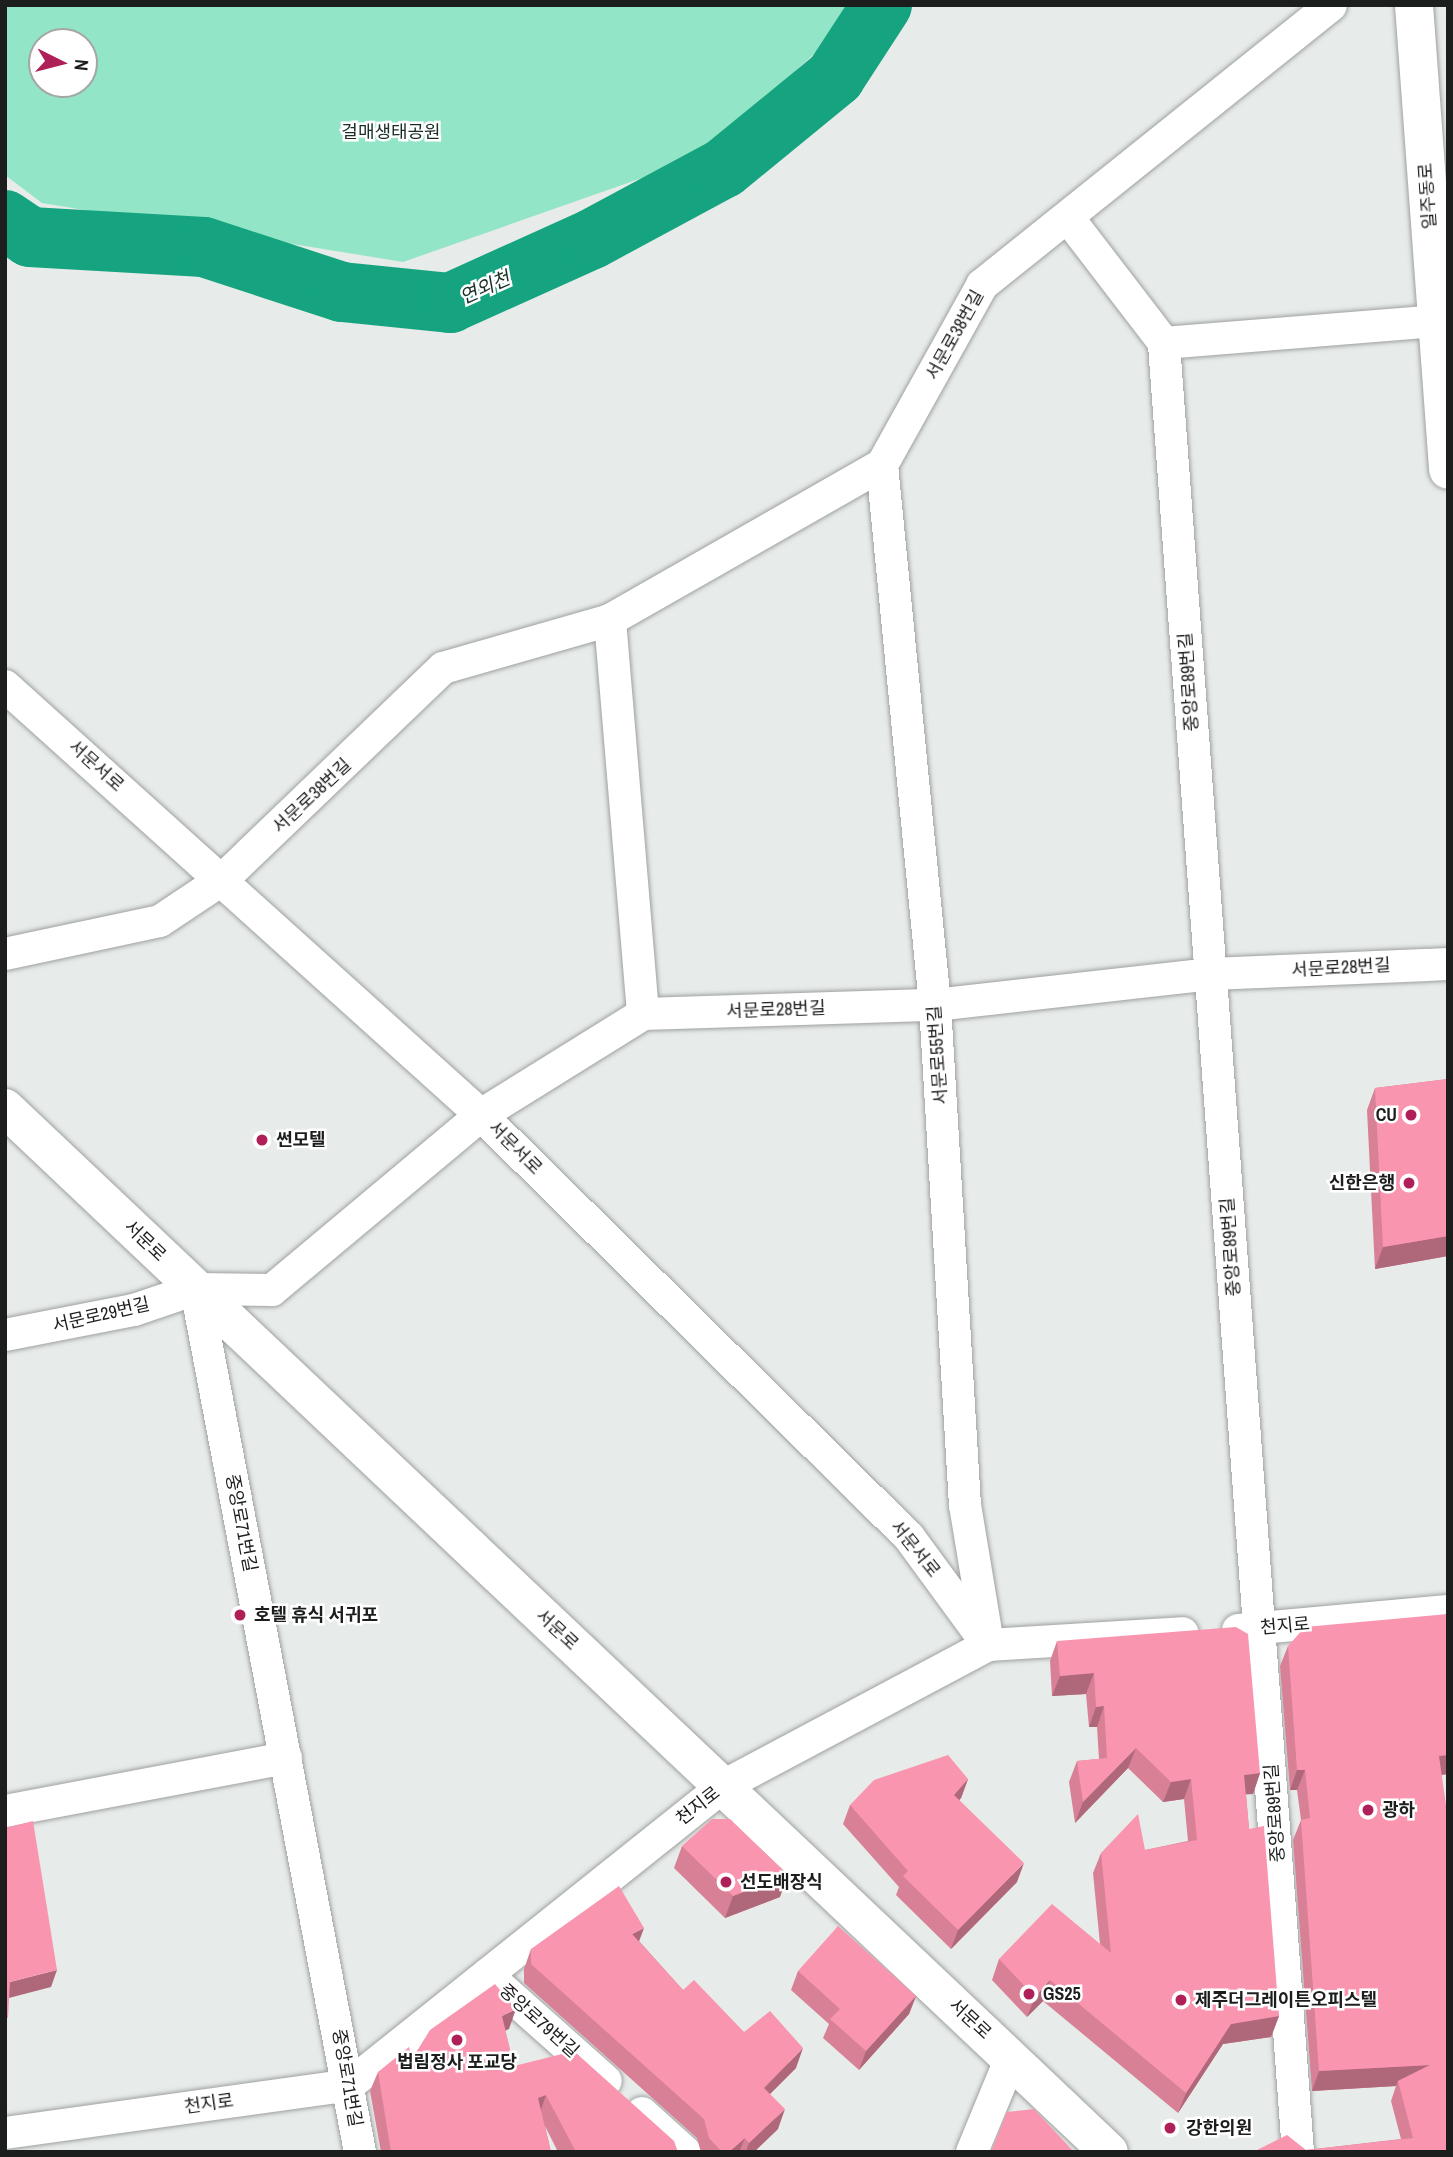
<!DOCTYPE html>
<html>
<head>
<meta charset="utf-8">
<style>
	body { margin:0 }
	#map { position:relative; width:1453px; height:2157px; overflow:hidden; background:#e7ebe9; font-family:"Archivo Narrow","Noto Sans KR",sans-serif }
	div>[style] { position:absolute }
	[style*='--x'] { left:calc(var(--x)*1px); top:calc(var(--y)*1px); width:calc(var(--w)*1px); rotate:calc(var(--a)*1deg) }
	.green>* { inset:0; background:#93e5c7 }
	.river>* { height:60px; margin:-30px; padding:0 30px; transform-origin:30px; border-radius:30px; background:#15a47f }
	.roads { filter:drop-shadow(0 0 2px #9ea1a0) drop-shadow(0 0 2px #9ea1a0) }
	.minor>* { height:32px; margin:-16px; padding:0 16px; transform-origin:16px; border-radius:16px; background:#fff }
	.tertiary>* { height:38px; margin:-19px; padding:0 19px; transform-origin:19px; border-radius:19px; background:#fff }
	.secondary>* { height:38px; margin:-19px; padding:0 19px; transform-origin:19px; border-radius:19px; background:#fff }
	.wall>* { inset:0; background:#d78096 }
	.shaded-wall>* { inset:0; background:#af687a }
	.building>* { inset:0; background:#fa95af }
	.dots>* { width:19px; height:19px; translate:-50% -50%; box-sizing:border-box; border:4px solid #fff; border-radius:50% }
	span { translate:-50% -50%; white-space:nowrap; text-align:center; line-height:1.15; -webkit-text-stroke:5px #fff; paint-order:stroke }
	.park-label { font-size:18px; color:#192e26 }
	.street-label { font-size:18px; color:#1c1d1d }
	.poi-label { font-size:18px; color:#1c1d1d; font-weight:700 }
	.right { translate:-100% -50%; text-align:right }
	.left { translate:0 -50%; text-align:left }
	.water-label { font-size:19px; color:#1a2f27; font-style:italic }
	.frame { position:absolute; inset:0; border:7px solid #1c1d1d; pointer-events:none }
	.north { position:absolute; left:28px; top:28px; width:70px; height:70px; box-sizing:border-box; background:#fff; border:2px solid #a4a5a5; border-radius:50%; rotate:96deg; font-size:19px; font-weight:700; line-height:28px; text-align:center; color:#1c1d1d }
	.north::after { content:''; display:block; margin:auto; width:24px; height:32px; background:#af2058; clip-path:polygon(50% 0,100% 100%,50% 72%,0 100%) }
</style>
</head>
<body>
<div id="map">
	<div class="green">
		<i style="clip-path:polygon(evenodd,5px 5px,854px 5px,849px 23px,696px 159px,403px 262px,42px 203px,5px 175px,5px 5px,42px 42px,84px 42px,84px 84px,42px 84px,42px 42px)"></i>
	</div>
	<div class="river">
		<i style="--x:5;--y:220;--w:30;--a:34"></i>
		<i style="--x:30;--y:237;--w:174;--a:3.3"></i>
		<i style="--x:204;--y:247;--w:145;--a:18.1"></i>
		<i style="--x:342;--y:292;--w:109;--a:5.8"></i>
		<i style="--x:450;--y:303;--w:156;--a:-24.3"></i>
		<i style="--x:592;--y:239;--w:150;--a:-28.3"></i>
		<i style="--x:724;--y:168;--w:144;--a:-39.3"></i>
		<i style="--x:835;--y:77;--w:86;--a:-56.9"></i>
	</div>
	<div class="roads">
		<div class="minor">
			<i style="--x:1069;--y:219;--w:156;--a:52.5"></i>
			<i style="--x:882;--y:465;--w:543;--a:84.39"></i>
			<i style="--x:935;--y:1005;--w:501;--a:86.57"></i>
			<i style="--x:965;--y:1505;--w:135;--a:80.6"></i>
			<i style="--x:610;--y:620;--w:395;--a:85.2"></i>
			<i style="--x:5;--y:686;--w:641;--a:42.03"></i>
			<i style="--x:481;--y:1115;--w:601;--a:44.6"></i>
			<i style="--x:909;--y:1537;--w:134;--a:53.8"></i>
			<i style="--x:5;--y:954;--w:158;--a:-12"></i>
			<i style="--x:160;--y:921;--w:76;--a:-33.7"></i>
			<i style="--x:223;--y:879;--w:305;--a:-43.8"></i>
			<i style="--x:443;--y:668;--w:174;--a:-16"></i>
			<i style="--x:610;--y:620;--w:313;--a:-29.7"></i>
			<i style="--x:882;--y:465;--w:206;--a:-60.9"></i>
			<i style="--x:982;--y:285;--w:447;--a:-38.7"></i>
			<i style="--x:196;--y:1289;--w:878;--a:79.24"></i>
			<i style="--x:5;--y:1335;--w:131;--a:-11"></i>
			<i style="--x:134;--y:1310;--w:65;--a:-18.7"></i>
			<i style="--x:196;--y:1289;--w:76;--a:0.8"></i>
			<i style="--x:272;--y:1290;--w:273;--a:-39.9"></i>
			<i style="--x:481;--y:1115;--w:191;--a:-31.9"></i>
			<i style="--x:643;--y:1014;--w:292;--a:-1.8"></i>
			<i style="--x:935;--y:1005;--w:278;--a:-6.4"></i>
			<i style="--x:1211;--y:974;--w:237;--a:-2.4"></i>
			<i style="--x:1238;--y:1630;--w:211;--a:-5.2"></i>
			<i style="--x:5;--y:1811;--w:286;--a:-10.7"></i>
			<i style="--x:487;--y:1975;--w:159;--a:41.7"></i>
			<i style="--x:642;--y:2113;--w:58;--a:42.2"></i>
			<i style="--x:5;--y:2133;--w:347;--a:-7.9"></i>
			<i style="--x:349;--y:2085;--w:479;--a:-38.6"></i>
			<i style="--x:723;--y:1786;--w:300;--a:-28"></i>
			<i style="--x:988;--y:1645;--w:195;--a:-3.5"></i>
			<i style="--x:972;--y:2152;--w:102;--a:-67.5"></i>
			<i style="--x:1298;--y:2152;--w:1814;--a:-94.24"></i>
			<i style="--x:1164;--y:343;--w:285;--a:-4.6"></i>
		</div>
		<div class="tertiary">
			<i style="--x:5;--y:1108;--w:1519;--a:43.4"></i>
		</div>
		<div class="secondary">
			<i style="--x:1414;--y:5;--w:466;--a:85.8"></i>
		</div>
	</div>
	<div class="wall">
		<i style="clip-path:polygon(1448px 1079px,1448px 1256px,1375px 1269px,1367px 1110px,1375px 1088px)"></i>
		<i style="clip-path:polygon(1448px 1614px,1448px 1774px,1441px 1775px,1448px 2152px,1306px 2150px,1401px 2139px,1391px 2101px,1396px 2086px,1312px 2091px,1293px 1840px,1301px 1820px,1297px 1790px,1290px 1790px,1280px 1666px,1288px 1646px)"></i>
		<i style="clip-path:polygon(1057px 1641px,1260px 1773px,1253px 1794px,1246px 1794px,1249px 1829px,1279px 2016px,1271px 2037px,1223px 2044px,1178px 2113px,1043px 2001px,1027px 2017px,992px 1980px,999px 1959px,1100px 1944px,1093px 1873px,1101px 1853px,1145px 1850px,1188px 1841px,1184px 1799px,1163px 1802px,1128px 1768px,1075px 1823px,1069px 1782px,1077px 1761px,1099px 1759px,1097px 1727px,1089px 1727px,1086px 1694px,1052px 1696px,1050px 1661px)"></i>
		<i style="clip-path:polygon(968px 1779px,961px 1798px,959px 1800px,1017px 1882px,951px 1949px,896px 1895px,899px 1887px,843px 1824px,850px 1805px)"></i>
		<i style="clip-path:polygon(682px 1846px,780px 1897px,725px 1918px,674px 1868px)"></i>
		<i style="clip-path:polygon(639px 1941px,683px 1990px,796px 2068px,770px 2094px,778px 2129px,754px 2152px,701px 2152px,697px 2138px,524px 1983px,524px 1969px,531px 1949px)"></i>
		<i style="clip-path:polygon(798px 1971px,916px 1996px,909px 2014px,859px 2070px,823px 2038px,829px 2024px,791px 1990px)"></i>
		<i style="clip-path:polygon(509px 2029px,505px 2030px,514px 2066px,678px 2152px,558px 2152px,545px 2126px,551px 2152px,381px 2152px,370px 2091px,378px 2072px,412px 2059px)"></i>
	</div>
	<div class="shaded-wall">
		<i style="clip-path:polygon(1448px 1236px,1448px 1256px,1375px 1269px,1383px 1247px)"></i>
		<i style="clip-path:polygon(1094px 1673px,1086px 1694px,1052px 1696px,1060px 1676px)"></i>
		<i style="clip-path:polygon(1104px 1706px,1097px 1727px,1089px 1727px,1096px 1707px)"></i>
		<i style="clip-path:polygon(1136px 1748px,1128px 1768px,1075px 1823px,1083px 1802px)"></i>
		<i style="clip-path:polygon(1448px 1755px,1448px 1774px,1431px 1776px,1439px 1756px)"></i>
		<i style="clip-path:polygon(1297px 1770px,1305px 1770px,1297px 1790px,1290px 1790px)"></i>
		<i style="clip-path:polygon(1260px 1773px,1253px 1794px,1236px 1795px,1244px 1775px)"></i>
		<i style="clip-path:polygon(968px 1779px,961px 1798px,947px 1814px,954px 1795px)"></i>
		<i style="clip-path:polygon(1191px 1779px,1184px 1799px,1163px 1802px,1171px 1782px)"></i>
		<i style="clip-path:polygon(1024px 1863px,1017px 1882px,951px 1949px,958px 1930px)"></i>
		<i style="clip-path:polygon(788px 1875px,780px 1897px,725px 1918px,733px 1896px)"></i>
		<i style="clip-path:polygon(644px 1928px,637px 1947px,632px 1934px)"></i>
		<i style="clip-path:polygon(57px 1970px,51px 1987px,5px 1999px,10px 1982px)"></i>
		<i style="clip-path:polygon(1050px 1980px,1043px 2001px,1027px 2017px,1035px 1997px)"></i>
		<i style="clip-path:polygon(916px 1996px,909px 2014px,859px 2070px,866px 2051px)"></i>
		<i style="clip-path:polygon(516px 2009px,509px 2029px,494px 2036px,502px 2016px)"></i>
		<i style="clip-path:polygon(1279px 2016px,1271px 2037px,1223px 2044px,1178px 2113px,1186px 2093px,1231px 2024px)"></i>
		<i style="clip-path:polygon(803px 2048px,796px 2068px,757px 2107px,764px 2088px)"></i>
		<i style="clip-path:polygon(1430px 2065px,1398px 2081px,1396px 2086px,1312px 2091px,1319px 2071px)"></i>
		<i style="clip-path:polygon(546px 2095px,539px 2115px,538px 2098px)"></i>
		<i style="clip-path:polygon(785px 2109px,778px 2129px,754px 2152px,746px 2152px,749px 2143px)"></i>
		<i style="clip-path:polygon(745px 2138px,739px 2152px,729px 2152px)"></i>
	</div>
	<div class="building">
		<i style="clip-path:polygon(1448px 1079px,1448px 1236px,1383px 1247px,1375px 1088px)"></i>
		<i style="clip-path:polygon(1448px 1614px,1448px 1755px,1439px 1756px,1448px 1819px,1448px 2152px,1253px 2152px,1287px 2135px,1306px 2150px,1413px 2138px,1398px 2081px,1430px 2065px,1319px 2071px,1301px 1820px,1310px 1818px,1305px 1770px,1297px 1770px,1288px 1646px,1305px 1627px)"></i>
		<i style="clip-path:polygon(1236px 1627px,1248px 1634px,1260px 1773px,1244px 1775px,1249px 1829px,1264px 1826px,1279px 2016px,1231px 2024px,1186px 2093px,1050px 1980px,1035px 1997px,999px 1959px,1052px 1904px,1111px 1953px,1101px 1853px,1138px 1814px,1145px 1850px,1197px 1840px,1191px 1779px,1171px 1782px,1136px 1748px,1083px 1802px,1077px 1761px,1107px 1758px,1104px 1706px,1096px 1707px,1094px 1673px,1060px 1676px,1057px 1641px)"></i>
		<i style="clip-path:polygon(948px 1755px,968px 1779px,954px 1795px,1024px 1863px,958px 1930px,903px 1876px,908px 1871px,850px 1805px,874px 1780px)"></i>
		<i style="clip-path:polygon(712px 1819px,730px 1819px,788px 1875px,733px 1896px,682px 1846px)"></i>
		<i style="clip-path:polygon(33px 1821px,57px 1970px,10px 1982px,8px 2018px,5px 2018px,5px 1828px)"></i>
		<i style="clip-path:polygon(619px 1886px,644px 1928px,632px 1934px,683px 1990px,694px 1980px,744px 2032px,770px 2011px,803px 2048px,764px 2088px,785px 2109px,749px 2143px,745px 2138px,729px 2152px,722px 2152px,709px 2138px,704px 2119px,531px 1964px,531px 1949px)"></i>
		<i style="clip-path:polygon(838px 1926px,916px 1996px,866px 2051px,830px 2019px,840px 2009px,798px 1971px)"></i>
		<i style="clip-path:polygon(495px 1984px,516px 2009px,502px 2016px,514px 2066px,574px 2051px,674px 2141px,678px 2152px,576px 2152px,546px 2095px,538px 2098px,551px 2152px,391px 2152px,378px 2072px,409px 2047px,412px 2059px,430px 2030px)"></i>
		<i style="clip-path:polygon(1034px 2109px,1074px 2152px,991px 2152px,1007px 2112px)"></i>
	</div>
	<div class="dots">
		<i style="left:1411px;top:1115px;background:#af2058"></i>
		<i style="left:262px;top:1140px;background:#af2058"></i>
		<i style="left:1409px;top:1183px;background:#af2058"></i>
		<i style="left:240px;top:1615px;background:#af2058"></i>
		<i style="left:1368px;top:1810px;background:#af2058"></i>
		<i style="left:726px;top:1882px;background:#af2058"></i>
		<i style="left:1029px;top:1994px;background:#af2058"></i>
		<i style="left:1181px;top:2000px;background:#af2058"></i>
		<i style="left:457px;top:2040px;background:#af2058"></i>
		<i style="left:1170px;top:2128px;background:#af2058"></i>
	</div>
	<div class="park-label">
		<span style="left:391px;top:132px">걸매생태공원</span>
	</div>
	<div class="street-label">
		<span style="left:1428px;top:196px;rotate:-94deg">일주동로</span>
		<span style="left:955px;top:335px;rotate:-61deg">서문로38번길</span>
		<span style="left:1189px;top:682px;rotate:-94deg">중앙로89번길</span>
		<span style="left:96px;top:766px;rotate:42deg">서문서로</span>
		<span style="left:312px;top:796px;rotate:-43deg">서문로38번길</span>
		<span style="left:1341px;top:968px;rotate:-3deg">서문로28번길</span>
		<span style="left:776px;top:1010px;rotate:-2deg">서문로28번길</span>
		<span style="left:938px;top:1055px;rotate:-94deg">서문로55번길</span>
		<span style="left:515px;top:1148px;rotate:45deg">서문서로</span>
		<span style="left:145px;top:1241px;rotate:44deg">서문로</span>
		<span style="left:1231px;top:1247px;rotate:-94deg">중앙로89번길</span>
		<span style="left:101px;top:1315px;rotate:-13deg">서문로29번길</span>
		<span style="left:241px;top:1523px;rotate:79deg">중앙로71번길</span>
		<span style="left:915px;top:1549px;rotate:51deg">서문서로</span>
		<span style="left:1285px;top:1626px;rotate:-5deg">천지로</span>
		<span style="left:557px;top:1630px;rotate:43deg">서문로</span>
		<span style="left:698px;top:1806px;rotate:-38deg">천지로</span>
		<span style="left:1275px;top:1813px;rotate:-94deg">중앙로89번길</span>
		<span style="left:970px;top:2019px;rotate:43deg">서문로</span>
		<span style="left:539px;top:2021px;rotate:42deg">중앙로79번길</span>
		<span style="left:347px;top:2078px;rotate:80deg">중앙로71번길</span>
		<span style="left:209px;top:2104px;rotate:-8deg">천지로</span>
	</div>
	<div class="poi-label">
		<span class="right" style="left:1397px;top:1115px">CU</span>
		<span class="left" style="left:276px;top:1140px">썬모텔</span>
		<span class="right" style="left:1395px;top:1183px">신한은행</span>
		<span class="left" style="left:254px;top:1615px">호텔 휴식 서귀포</span>
		<span class="left" style="left:1382px;top:1810px">광하</span>
		<span class="left" style="left:740px;top:1882px">선도배장식</span>
		<span class="left" style="left:1043px;top:1994px">GS25</span>
		<span class="left" style="left:1195px;top:2000px">제주더그레이튼오피스텔</span>
		<span style="left:457px;top:2062px">법림정사 포교당</span>
		<span class="left" style="left:1186px;top:2128px">강한의원</span>
	</div>
	<div class="water-label">
		<span style="left:485px;top:288px;rotate:-24deg">연외천</span>
	</div>
	<div class="frame"></div>
	<div class="north">N</div>
</div>
</body>
</html>
